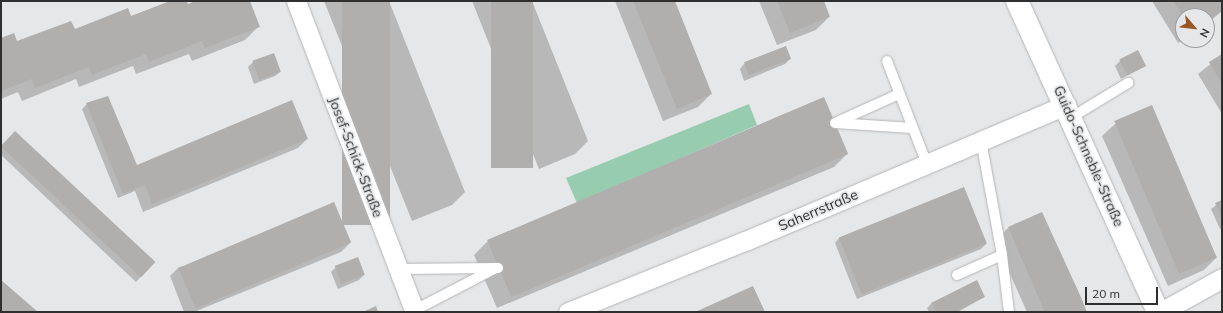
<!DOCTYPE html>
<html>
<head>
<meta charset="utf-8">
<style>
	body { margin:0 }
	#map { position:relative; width:1223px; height:313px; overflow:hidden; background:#e6e7e8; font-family:Mulish,sans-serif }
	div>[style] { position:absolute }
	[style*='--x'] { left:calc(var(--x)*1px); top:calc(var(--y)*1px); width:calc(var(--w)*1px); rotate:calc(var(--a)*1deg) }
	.green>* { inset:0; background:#97ccb0 }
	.shadow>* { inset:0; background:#0003 }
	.building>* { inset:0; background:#b0afae; transform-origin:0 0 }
	.roads { filter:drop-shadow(0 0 1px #b4b5b7) drop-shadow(0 0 1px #b4b5b7) }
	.service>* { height:10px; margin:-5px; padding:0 5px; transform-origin:5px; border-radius:5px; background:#fff }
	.minor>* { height:19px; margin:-9.5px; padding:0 9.5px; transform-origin:9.5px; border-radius:9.5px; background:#fff }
	.tertiary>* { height:22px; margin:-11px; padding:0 11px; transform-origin:11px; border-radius:11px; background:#fff }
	span { translate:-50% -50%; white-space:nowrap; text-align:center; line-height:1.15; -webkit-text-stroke:3.5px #e6e7e8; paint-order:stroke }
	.street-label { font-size:14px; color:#2f2f30 }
	.frame { position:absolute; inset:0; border:2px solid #2f2f30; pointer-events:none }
	.north { position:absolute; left:1175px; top:8px; width:40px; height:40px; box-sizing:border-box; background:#e6e7e8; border:1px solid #9d9d9e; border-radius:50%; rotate:118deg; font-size:11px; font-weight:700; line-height:16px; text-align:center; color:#2f2f30 }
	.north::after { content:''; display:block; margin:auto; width:14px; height:18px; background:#995823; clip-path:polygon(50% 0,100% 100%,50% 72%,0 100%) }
	.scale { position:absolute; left:1085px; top:287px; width:73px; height:18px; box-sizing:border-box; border:2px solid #2f2f30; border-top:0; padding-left:5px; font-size:12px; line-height:14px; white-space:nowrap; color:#2f2f30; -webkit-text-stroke:3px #e6e7e8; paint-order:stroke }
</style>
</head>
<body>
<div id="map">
	<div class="green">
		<i style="clip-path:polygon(749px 104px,757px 125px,577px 203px,566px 178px)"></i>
	</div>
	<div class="shadow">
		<i style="clip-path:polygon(173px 1px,186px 1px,187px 5px,198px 1px,249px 1px,258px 27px,245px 40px,192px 61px,189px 54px,136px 74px,133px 66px,79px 87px,76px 79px,22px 101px,18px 92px,1px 99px,1px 40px,17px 43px,74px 31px,131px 17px)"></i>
		<i style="clip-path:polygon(324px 1px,389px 1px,465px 192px,452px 205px,412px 221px)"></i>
		<i style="clip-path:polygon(472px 1px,532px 1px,588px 141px,575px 154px,539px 169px)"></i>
		<i style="clip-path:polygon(615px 1px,674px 1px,711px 94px,698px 107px,663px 121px)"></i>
		<i style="clip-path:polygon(759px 1px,823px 1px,829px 17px,816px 30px,777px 45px)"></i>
		<i style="clip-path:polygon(1152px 1px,1222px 1px,1222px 11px,1207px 24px,1207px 16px,1183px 16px,1183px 40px,1178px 43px)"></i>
		<i style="clip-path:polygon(1222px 55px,1222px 114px,1198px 74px)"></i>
		<i style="clip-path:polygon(790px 59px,785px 64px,744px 81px,740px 69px,744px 64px)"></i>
		<i style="clip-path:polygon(1120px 61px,1145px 65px,1121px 79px,1115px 66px)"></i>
		<i style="clip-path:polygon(253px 62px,280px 72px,275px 76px,254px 84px,248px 67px)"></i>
		<i style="clip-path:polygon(824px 98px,847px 154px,834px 167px,497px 308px,474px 255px,487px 242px)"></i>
		<i style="clip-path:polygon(87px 104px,136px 167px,307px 139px,298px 148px,143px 212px,135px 191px,118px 198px,82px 109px)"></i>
		<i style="clip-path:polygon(1116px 123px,1217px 257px,1204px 270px,1168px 286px,1102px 136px)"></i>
		<i style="clip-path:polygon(15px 132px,154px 263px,136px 282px,1px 155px,1px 147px)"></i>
		<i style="clip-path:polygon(964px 188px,986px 244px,981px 249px,857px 299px,835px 243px,839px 238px)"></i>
		<i style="clip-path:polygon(1222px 201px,1222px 228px,1220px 229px,1211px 209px)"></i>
		<i style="clip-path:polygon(1042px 213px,1086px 312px,1027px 312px,995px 241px,1008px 228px)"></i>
		<i style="clip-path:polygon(350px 243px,341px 252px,194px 312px,184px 312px,170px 276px,179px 267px)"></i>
		<i style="clip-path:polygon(336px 267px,364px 275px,359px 280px,338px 289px,331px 272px)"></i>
		<i style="clip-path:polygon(984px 297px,958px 312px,929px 312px,927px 308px,932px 303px)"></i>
	</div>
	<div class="building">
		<i style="clip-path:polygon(170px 1px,187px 1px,188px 4px,195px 1px,250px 1px,260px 27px,205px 48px,202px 41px,149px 62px,146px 54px,92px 75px,89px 67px,35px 88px,32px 79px,1px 91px,1px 38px,14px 33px,17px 41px,71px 21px,75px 29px,128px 8px,131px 16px)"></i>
		<i style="left:342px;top:1px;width:48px;height:224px"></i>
		<i style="left:491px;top:1px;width:42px;height:167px"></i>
		<i style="clip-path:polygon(633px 1px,675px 1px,712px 94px,677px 109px)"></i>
		<i style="clip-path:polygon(777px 1px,824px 1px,830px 17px,790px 33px)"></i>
		<i style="clip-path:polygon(1173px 1px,1222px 1px,1222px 11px,1207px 20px,1207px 16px,1183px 16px)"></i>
		<i style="left:786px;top:46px;width:14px;height:45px;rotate:69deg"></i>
		<i style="left:1138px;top:50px;width:18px;height:21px;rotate:63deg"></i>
		<i style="left:274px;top:53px;width:20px;height:23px;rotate:70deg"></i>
		<i style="clip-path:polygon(1222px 54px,1222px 84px,1209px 62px)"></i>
		<i style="clip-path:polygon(108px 96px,137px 165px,292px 100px,308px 139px,152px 204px,145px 185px,123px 194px,86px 103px)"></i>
		<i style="left:824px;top:97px;width:62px;height:366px;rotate:67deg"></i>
		<i style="left:1152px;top:105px;width:166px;height:41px;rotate:67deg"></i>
		<i style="left:15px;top:131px;width:192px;height:21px;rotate:43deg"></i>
		<i style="left:964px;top:187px;width:61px;height:135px;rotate:68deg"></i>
		<i style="clip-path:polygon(1222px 200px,1222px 219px,1215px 203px)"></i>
		<i style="left:334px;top:202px;width:44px;height:169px;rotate:67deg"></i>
		<i style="clip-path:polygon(1042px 212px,1080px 295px,1087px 312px,1045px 312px,1008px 227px)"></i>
		<i style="left:358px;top:257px;width:19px;height:25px;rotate:69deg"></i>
		<i style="clip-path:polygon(1px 280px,38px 312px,1px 312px)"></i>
		<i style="clip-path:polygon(977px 280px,985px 297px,955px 312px,936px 312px,931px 303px)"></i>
		<i style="clip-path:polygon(753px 286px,765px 312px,695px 312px)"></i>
		<i style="clip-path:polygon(376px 306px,378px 312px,363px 312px)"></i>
	</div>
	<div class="roads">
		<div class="service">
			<i style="--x:887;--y:61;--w:110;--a:68.8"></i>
			<i style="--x:1072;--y:117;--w:66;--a:-31.3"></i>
			<i style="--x:837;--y:122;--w:68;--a:-24.3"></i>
			<i style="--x:835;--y:123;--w:77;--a:3.7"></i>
			<i style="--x:1002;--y:255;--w:57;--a:83"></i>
			<i style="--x:398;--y:269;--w:100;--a:-0.6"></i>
			<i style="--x:957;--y:275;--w:49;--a:-24"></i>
			<i style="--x:1002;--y:255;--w:116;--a:-100.4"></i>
			<i style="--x:415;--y:310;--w:91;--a:-27.4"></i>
		</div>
		<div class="minor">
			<i style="--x:296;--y:1;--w:333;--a:69.1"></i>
			<i style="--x:568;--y:312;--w:191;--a:-21.9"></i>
			<i style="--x:745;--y:241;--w:349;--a:-23"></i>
			<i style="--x:1161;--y:312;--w:70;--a:-29.1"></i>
		</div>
		<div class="tertiary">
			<i style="--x:1017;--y:1;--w:341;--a:65.6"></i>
		</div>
	</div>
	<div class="street-label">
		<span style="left:1089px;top:156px;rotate:66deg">Guido-Schneble-Straße</span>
		<span style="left:356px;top:157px;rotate:69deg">Josef-Schick-Straße</span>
		<span style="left:818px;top:210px;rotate:-23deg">Saherrstraße</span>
	</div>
	<div class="frame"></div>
	<div class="north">N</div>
	<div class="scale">20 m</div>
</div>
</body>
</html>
